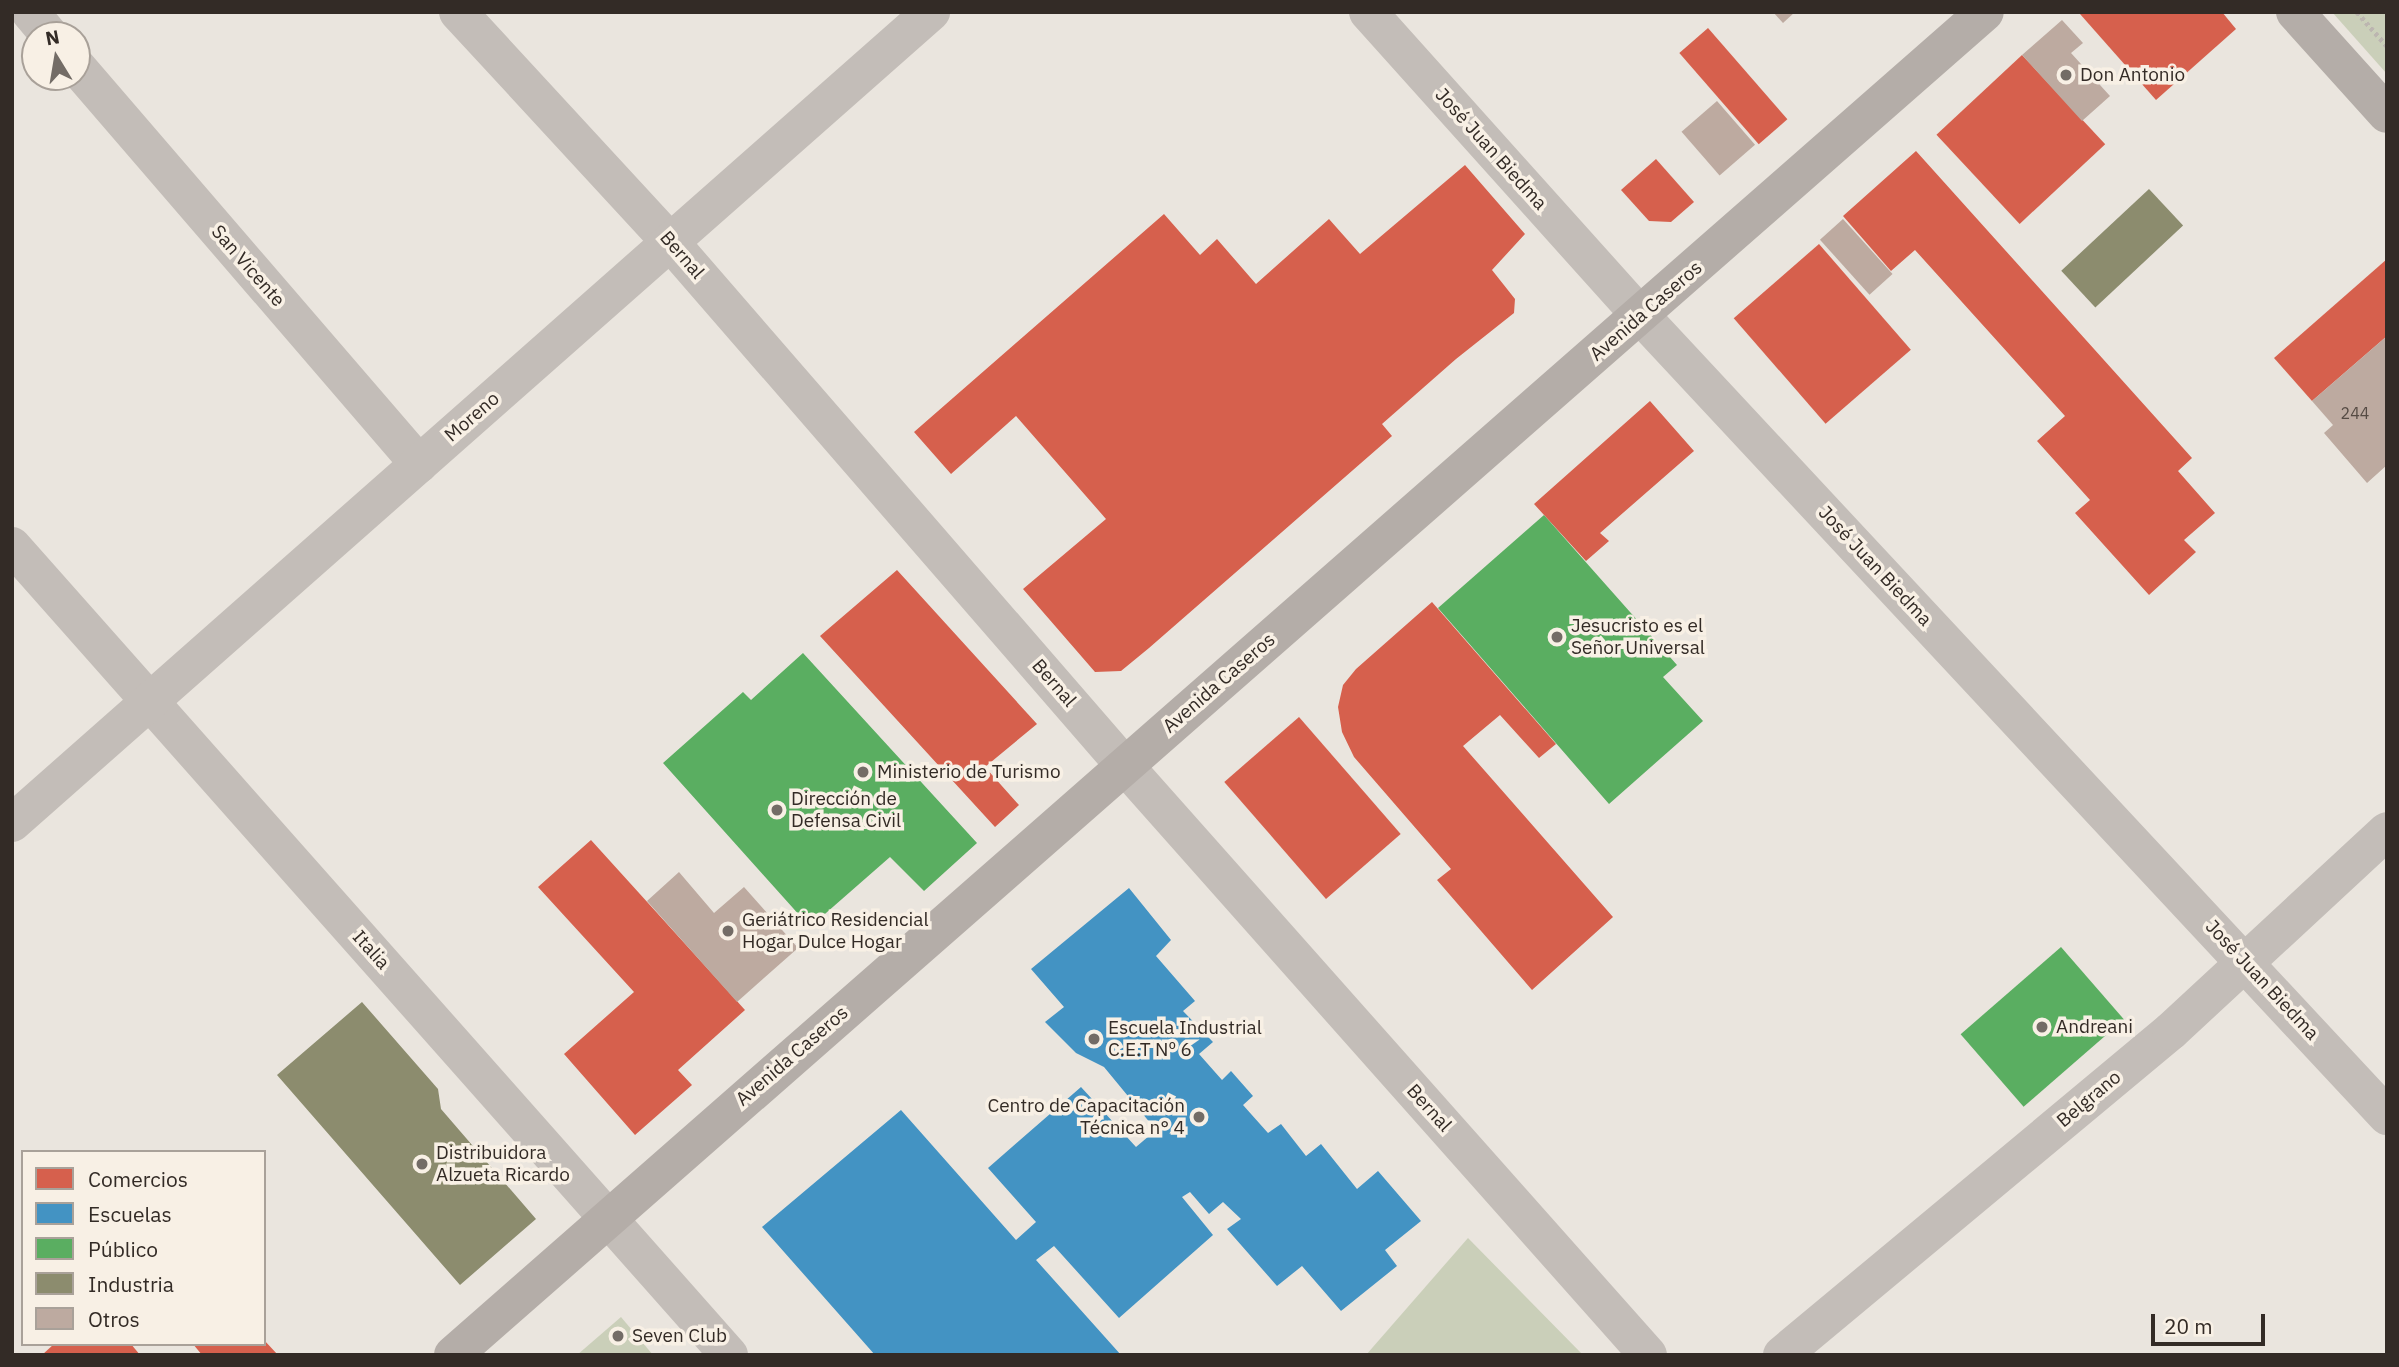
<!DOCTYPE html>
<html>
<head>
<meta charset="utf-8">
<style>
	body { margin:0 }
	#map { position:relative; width:2399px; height:1367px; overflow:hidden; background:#eae5de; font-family:"IBM Plex Sans",sans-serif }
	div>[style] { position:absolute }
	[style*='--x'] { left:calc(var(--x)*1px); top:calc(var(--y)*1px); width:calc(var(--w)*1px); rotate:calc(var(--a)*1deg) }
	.green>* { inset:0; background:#cacfb9 }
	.shops>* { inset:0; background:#d6604d; transform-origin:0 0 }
	.schools>* { inset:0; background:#4393c3 }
	.public>* { inset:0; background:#5aae61; transform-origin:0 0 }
	.industry>* { inset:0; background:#8c8c6e; transform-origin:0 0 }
	.building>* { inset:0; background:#bdaaa0; transform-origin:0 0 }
	.path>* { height:4.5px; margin-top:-2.25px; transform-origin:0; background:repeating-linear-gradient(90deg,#bcb6b0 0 3.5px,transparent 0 7px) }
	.street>* { height:38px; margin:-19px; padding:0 19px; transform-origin:19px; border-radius:19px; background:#c3bdb8 }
	.secondary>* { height:38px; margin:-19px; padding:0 19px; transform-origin:19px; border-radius:19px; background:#b4ada8 }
	.dots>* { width:19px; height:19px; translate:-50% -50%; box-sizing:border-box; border:4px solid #f8f0e5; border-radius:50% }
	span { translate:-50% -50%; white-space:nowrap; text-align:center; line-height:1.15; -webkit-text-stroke:7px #f8f0e5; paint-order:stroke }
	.number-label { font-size:16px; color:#564b44 }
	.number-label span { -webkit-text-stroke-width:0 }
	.poi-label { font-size:19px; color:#332b26 }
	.left { translate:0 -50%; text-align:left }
	.right { translate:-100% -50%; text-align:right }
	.street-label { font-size:19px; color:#332b26 }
	.frame { position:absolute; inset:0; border:14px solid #332b26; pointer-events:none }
	.legend { position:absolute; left:21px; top:1150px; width:245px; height:196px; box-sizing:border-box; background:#f8f0e5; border:2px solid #a9a199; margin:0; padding:9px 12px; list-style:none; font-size:21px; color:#332b26 }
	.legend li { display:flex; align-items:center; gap:14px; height:35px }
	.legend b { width:35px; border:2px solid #a9a199 }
	.north { position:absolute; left:21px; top:21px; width:70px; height:70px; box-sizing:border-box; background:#f8f0e5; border:2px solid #a9a199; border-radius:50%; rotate:349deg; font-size:19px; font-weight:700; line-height:28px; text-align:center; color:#332b26 }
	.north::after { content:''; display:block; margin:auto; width:24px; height:32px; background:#736c66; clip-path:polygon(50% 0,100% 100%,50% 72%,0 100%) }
	.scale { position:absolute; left:2151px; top:1314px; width:114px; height:32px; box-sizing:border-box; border:4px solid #332b26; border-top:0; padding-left:9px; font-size:21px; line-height:24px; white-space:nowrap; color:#332b26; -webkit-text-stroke:5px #f8f0e5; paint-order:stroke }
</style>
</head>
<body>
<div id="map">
	<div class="green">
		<i style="clip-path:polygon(2332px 12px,2387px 12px,2387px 74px)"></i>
		<i style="clip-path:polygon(1468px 1238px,1583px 1355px,1366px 1355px)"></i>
		<i style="clip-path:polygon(621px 1317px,653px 1355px,577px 1355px)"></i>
	</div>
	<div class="shops">
		<i style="clip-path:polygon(2082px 12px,2222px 12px,2236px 29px,2156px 100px,2080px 14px)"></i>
		<i style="left:1708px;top:28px;width:121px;height:38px;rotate:49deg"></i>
		<i style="left:2022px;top:55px;width:122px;height:117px;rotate:47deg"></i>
		<i style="clip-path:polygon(1916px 151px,2192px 458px,2178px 471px,2215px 513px,2184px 540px,2196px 552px,2149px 595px,2075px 513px,2090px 500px,2037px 441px,2065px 416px,1915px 250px,1891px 271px,1843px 216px)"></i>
		<i style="clip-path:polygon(1656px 159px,1694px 202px,1671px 222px,1649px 221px,1621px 190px)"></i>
		<i style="clip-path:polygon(1465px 165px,1525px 234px,1492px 270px,1515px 299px,1514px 313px,1456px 359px,1382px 424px,1392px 436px,1149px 648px,1121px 671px,1095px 672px,1023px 589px,1106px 519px,1016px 416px,951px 474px,914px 432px,1164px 214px,1200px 255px,1217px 239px,1256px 284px,1329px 219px,1360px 254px)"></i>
		<i style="left:1819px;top:244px;width:140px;height:113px;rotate:49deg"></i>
		<i style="clip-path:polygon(2387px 259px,2387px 336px,2312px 401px,2274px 358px)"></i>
		<i style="clip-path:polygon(1650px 401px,1694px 451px,1600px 533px,1609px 541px,1586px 561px,1534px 504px)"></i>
		<i style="clip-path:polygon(897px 570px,1037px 724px,985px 767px,1019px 805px,995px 827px,820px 636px)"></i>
		<i style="clip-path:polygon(1432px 602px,1556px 744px,1539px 758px,1500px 715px,1463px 746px,1613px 917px,1532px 990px,1437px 880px,1451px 869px,1354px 757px,1342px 732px,1338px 707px,1343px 685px,1356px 669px)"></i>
		<i style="left:1299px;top:717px;width:155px;height:99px;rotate:49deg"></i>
		<i style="clip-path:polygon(591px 840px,745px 1010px,678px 1070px,692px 1085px,635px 1135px,564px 1054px,634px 992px,538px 887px)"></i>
		<i style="clip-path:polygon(264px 1340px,278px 1355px,202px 1355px,193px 1344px,264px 1344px)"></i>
		<i style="clip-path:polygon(54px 1344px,131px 1344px,140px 1355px,42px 1355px)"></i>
	</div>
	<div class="schools">
		<i style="clip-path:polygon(1129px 888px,1171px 940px,1156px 956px,1195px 1001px,1183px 1011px,1213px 1042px,1199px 1054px,1222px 1080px,1231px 1071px,1253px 1096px,1243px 1105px,1268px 1133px,1281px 1124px,1306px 1156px,1321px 1144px,1357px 1189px,1378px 1171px,1421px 1221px,1385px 1250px,1397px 1266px,1341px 1311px,1302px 1266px,1277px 1286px,1227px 1229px,1241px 1219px,1223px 1202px,1209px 1214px,1190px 1192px,1182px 1197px,1213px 1235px,1119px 1318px,1054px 1246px,1036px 1260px,1121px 1355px,875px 1355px,762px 1227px,901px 1110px,1016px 1240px,1036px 1222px,988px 1168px,1081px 1087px,1136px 1147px,1156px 1130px,1104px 1067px,1076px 1053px,1045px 1022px,1064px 1007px,1031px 969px)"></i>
	</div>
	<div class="public">
		<i style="clip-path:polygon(1544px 515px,1677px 665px,1663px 677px,1703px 721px,1609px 804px,1438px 608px)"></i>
		<i style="clip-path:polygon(803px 653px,977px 843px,924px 891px,890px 857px,810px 927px,663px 763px,743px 692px,751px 700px)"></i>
		<i style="left:2061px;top:947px;width:96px;height:133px;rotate:49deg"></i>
	</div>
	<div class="industry">
		<i style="left:2149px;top:189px;width:50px;height:120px;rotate:47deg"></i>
		<i style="clip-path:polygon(362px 1002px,438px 1089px,441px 1109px,536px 1219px,460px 1285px,277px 1075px)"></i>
	</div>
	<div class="building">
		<i style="clip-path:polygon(1773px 12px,1795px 12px,1783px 23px)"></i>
		<i style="clip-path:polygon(2062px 20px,2083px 43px,2071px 53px,2110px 96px,2082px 121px,2022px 55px)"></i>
		<i style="left:1717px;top:101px;width:58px;height:47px;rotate:49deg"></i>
		<i style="left:1843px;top:219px;width:74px;height:31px;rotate:48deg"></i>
		<i style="clip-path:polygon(2387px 336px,2387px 465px,2367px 483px,2324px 433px,2333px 425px,2312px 401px)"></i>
		<i style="clip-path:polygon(679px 872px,714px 913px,744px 887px,798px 948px,737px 1002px,647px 901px)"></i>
	</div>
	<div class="path">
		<i style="--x:2357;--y:12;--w:45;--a:48.6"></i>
	</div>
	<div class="street">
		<i style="--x:30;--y:12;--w:30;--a:50"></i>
		<i style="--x:458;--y:12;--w:314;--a:47.3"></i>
		<i style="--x:671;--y:243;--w:691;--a:49.05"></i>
		<i style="--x:1124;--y:765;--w:789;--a:48.39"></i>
		<i style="--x:1368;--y:12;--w:409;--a:48.1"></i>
		<i style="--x:1641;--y:316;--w:1094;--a:47"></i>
		<i style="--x:77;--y:67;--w:524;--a:49.26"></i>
		<i style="--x:12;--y:546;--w:1081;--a:48.45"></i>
		<i style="--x:12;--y:823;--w:1226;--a:-41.43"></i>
		<i style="--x:1782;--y:1355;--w:506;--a:-39.79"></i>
		<i style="--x:2171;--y:1031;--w:294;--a:-42.8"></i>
	</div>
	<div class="secondary">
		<i style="--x:2295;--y:12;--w:137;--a:48"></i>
		<i style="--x:453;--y:1355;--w:2037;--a:-41.24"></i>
	</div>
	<div class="dots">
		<i style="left:2066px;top:75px;background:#736c66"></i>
		<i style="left:1557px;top:637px;background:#736c66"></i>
		<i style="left:863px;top:772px;background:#736c66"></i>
		<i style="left:777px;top:810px;background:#736c66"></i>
		<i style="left:728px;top:931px;background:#736c66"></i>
		<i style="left:2042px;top:1027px;background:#736c66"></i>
		<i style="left:1094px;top:1039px;background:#736c66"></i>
		<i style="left:1199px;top:1117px;background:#736c66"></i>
		<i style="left:422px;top:1164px;background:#736c66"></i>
		<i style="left:618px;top:1336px;background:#736c66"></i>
	</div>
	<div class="number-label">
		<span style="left:2355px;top:413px">244</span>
	</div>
	<div class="poi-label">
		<span class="left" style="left:2080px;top:75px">Don Antonio</span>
		<span class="left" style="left:1571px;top:637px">Jesucristo es el<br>Señor Universal</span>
		<span class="left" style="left:877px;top:772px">Ministerio de Turismo</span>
		<span class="left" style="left:791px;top:810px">Dirección de<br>Defensa Civil</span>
		<span class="left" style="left:742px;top:931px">Geriátrico Residencial<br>Hogar Dulce Hogar</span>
		<span class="left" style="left:2056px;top:1027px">Andreani</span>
		<span class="left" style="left:1108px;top:1039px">Escuela Industrial<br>C.E.T Nº 6</span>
		<span class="right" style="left:1185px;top:1117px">Centro de Capacitación<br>Técnica n° 4</span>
		<span class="left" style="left:436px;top:1164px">Distribuidora<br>Alzueta Ricardo</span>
		<span class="left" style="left:632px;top:1336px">Seven Club</span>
	</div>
	<div class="street-label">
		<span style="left:1491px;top:149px;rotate:48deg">José Juan Biedma</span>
		<span style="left:682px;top:255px;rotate:49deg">Bernal</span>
		<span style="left:248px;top:266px;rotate:49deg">San Vicente</span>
		<span style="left:1646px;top:311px;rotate:-41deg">Avenida Caseros</span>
		<span style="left:472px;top:417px;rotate:-41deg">Moreno</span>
		<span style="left:1875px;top:566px;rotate:47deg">José Juan Biedma</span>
		<span style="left:1054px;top:683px;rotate:49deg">Bernal</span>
		<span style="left:1219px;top:683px;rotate:-41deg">Avenida Caseros</span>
		<span style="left:371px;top:950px;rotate:48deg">Italia</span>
		<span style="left:2262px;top:980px;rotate:47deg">José Juan Biedma</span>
		<span style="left:792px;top:1056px;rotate:-41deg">Avenida Caseros</span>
		<span style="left:2089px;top:1099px;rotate:-40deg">Belgrano</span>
		<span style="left:1429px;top:1108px;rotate:48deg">Bernal</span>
	</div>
	<div class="frame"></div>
	<ul class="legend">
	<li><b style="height:19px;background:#d6604d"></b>Comercios</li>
	<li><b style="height:19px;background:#4393c3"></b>Escuelas</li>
	<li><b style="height:19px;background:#5aae61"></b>Público</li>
	<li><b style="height:19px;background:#8c8c6e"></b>Industria</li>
	<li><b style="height:19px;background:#bdaaa0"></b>Otros</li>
	</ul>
	<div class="north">N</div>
	<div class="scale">20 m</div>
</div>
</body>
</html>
